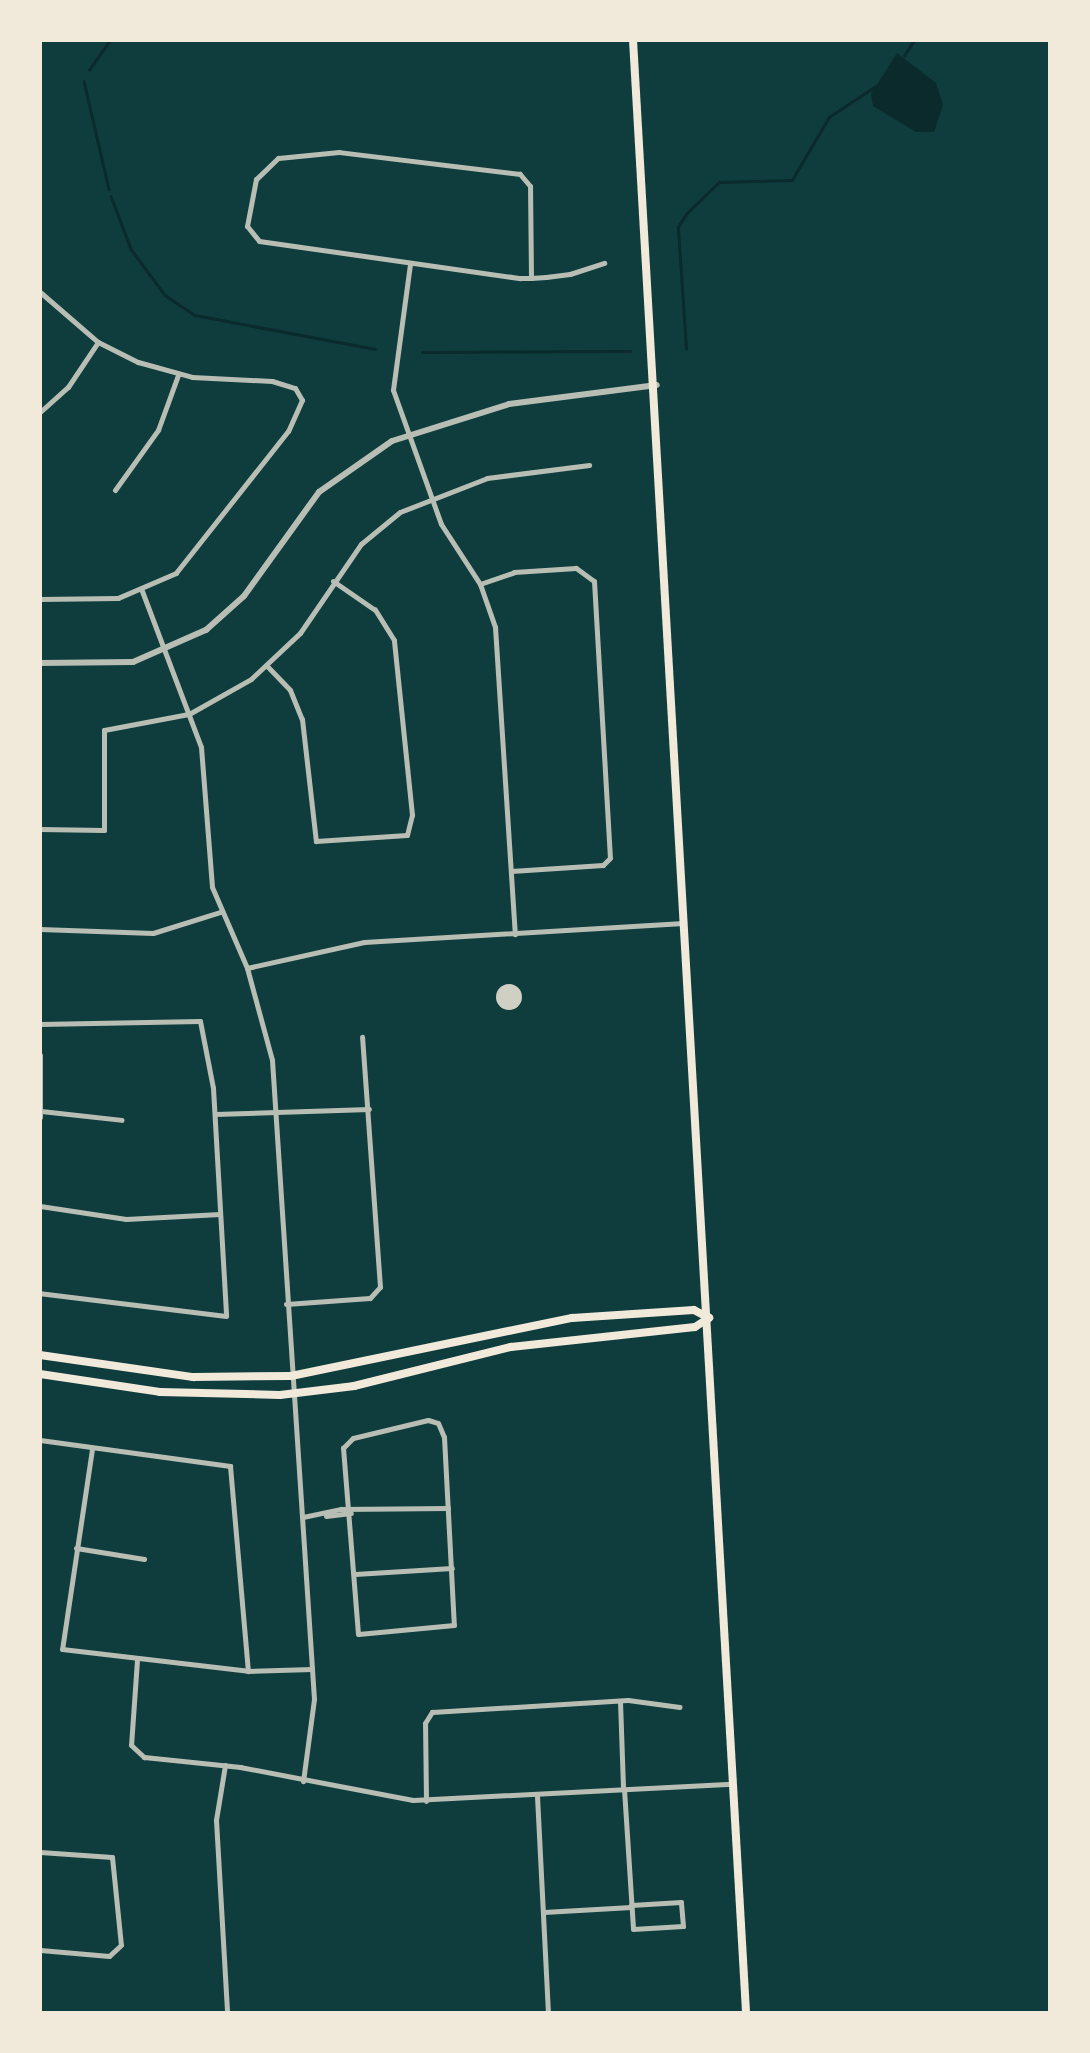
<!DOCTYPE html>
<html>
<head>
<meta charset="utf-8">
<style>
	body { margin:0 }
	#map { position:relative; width:1090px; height:2053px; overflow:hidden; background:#0f3d3e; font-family:Figtree,sans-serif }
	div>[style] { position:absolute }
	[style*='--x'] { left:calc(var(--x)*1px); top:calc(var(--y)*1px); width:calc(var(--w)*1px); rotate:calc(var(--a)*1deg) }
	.water>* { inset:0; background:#0a2a2b }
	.stream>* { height:2.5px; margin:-1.25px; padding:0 1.25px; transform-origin:1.25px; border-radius:1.25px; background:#0a2a2b }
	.building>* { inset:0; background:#cfcfc3 }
	.round { border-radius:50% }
	.minor>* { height:5px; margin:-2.5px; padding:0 2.5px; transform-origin:2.5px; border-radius:2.5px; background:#b8beb3 }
	.tertiary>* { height:6px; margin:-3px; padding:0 3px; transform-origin:3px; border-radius:3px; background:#b8beb3 }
	.secondary>* { height:8px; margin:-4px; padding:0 4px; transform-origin:4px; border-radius:4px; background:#f1e9da }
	span { translate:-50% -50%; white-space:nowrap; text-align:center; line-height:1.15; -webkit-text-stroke:9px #f1e9da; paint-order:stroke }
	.frame { position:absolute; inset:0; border:42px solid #f1e9da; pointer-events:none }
</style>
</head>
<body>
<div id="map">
	<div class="water">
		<i style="clip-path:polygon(897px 53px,936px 83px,943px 105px,934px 132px,916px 132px,873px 106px,871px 94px)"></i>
	</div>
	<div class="stream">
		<i style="--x:904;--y:56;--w:19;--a:-58"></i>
		<i style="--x:89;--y:70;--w:35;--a:-55"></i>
		<i style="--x:84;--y:81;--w:111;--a:77"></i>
		<i style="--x:111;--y:196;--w:57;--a:69.3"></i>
		<i style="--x:131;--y:249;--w:57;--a:53.5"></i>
		<i style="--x:165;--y:295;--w:36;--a:34"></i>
		<i style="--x:195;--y:315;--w:183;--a:10.7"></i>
		<i style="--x:686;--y:349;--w:122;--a:-93.8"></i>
		<i style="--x:678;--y:227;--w:15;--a:-58"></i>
		<i style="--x:686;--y:214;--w:46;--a:-44.1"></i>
		<i style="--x:719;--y:182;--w:73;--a:-1.6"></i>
		<i style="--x:792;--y:180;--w:73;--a:-59.6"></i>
		<i style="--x:829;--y:117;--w:56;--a:-33.4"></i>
		<i style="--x:422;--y:352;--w:208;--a:-0.3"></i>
	</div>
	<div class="building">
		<i class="round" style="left:496px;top:984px;width:26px;height:26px"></i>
	</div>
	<div class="minor">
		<i style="--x:410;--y:264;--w:127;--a:97.7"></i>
		<i style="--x:393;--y:390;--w:142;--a:70.3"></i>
		<i style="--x:441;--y:524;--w:72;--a:57"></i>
		<i style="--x:480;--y:584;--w:46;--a:70.8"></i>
		<i style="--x:495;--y:627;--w:308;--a:86.3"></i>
		<i style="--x:531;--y:278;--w:92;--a:-90.6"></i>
		<i style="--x:530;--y:186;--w:16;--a:-130"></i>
		<i style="--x:520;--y:174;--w:182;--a:-173.1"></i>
		<i style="--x:339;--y:152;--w:61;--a:174.4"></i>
		<i style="--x:278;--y:158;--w:30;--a:136"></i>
		<i style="--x:256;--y:179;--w:48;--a:100.8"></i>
		<i style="--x:247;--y:226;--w:19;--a:51"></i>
		<i style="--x:259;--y:241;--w:264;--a:8.1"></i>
		<i style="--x:520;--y:278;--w:11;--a:0"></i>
		<i style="--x:531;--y:278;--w:15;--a:-4"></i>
		<i style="--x:546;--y:277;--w:24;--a:-7"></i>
		<i style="--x:570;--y:274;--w:36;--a:-18"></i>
		<i style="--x:40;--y:292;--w:77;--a:40.8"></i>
		<i style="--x:98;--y:342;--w:45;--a:26.6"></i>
		<i style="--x:138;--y:362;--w:56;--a:15.5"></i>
		<i style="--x:192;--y:377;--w:80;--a:2.9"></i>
		<i style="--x:272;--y:381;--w:24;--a:17"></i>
		<i style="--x:295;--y:388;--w:14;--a:60"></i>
		<i style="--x:302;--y:400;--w:34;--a:114"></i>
		<i style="--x:288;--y:431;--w:181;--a:128.3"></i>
		<i style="--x:176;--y:573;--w:63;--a:156.7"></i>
		<i style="--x:118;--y:598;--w:78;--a:179.3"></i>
		<i style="--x:40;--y:412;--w:38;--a:-42"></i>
		<i style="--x:68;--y:387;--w:54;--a:-56.3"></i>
		<i style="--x:115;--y:490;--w:74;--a:-54.4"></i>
		<i style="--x:158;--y:430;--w:59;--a:-70"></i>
		<i style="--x:480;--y:584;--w:36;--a:-19"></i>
		<i style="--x:514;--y:572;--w:62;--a:-3.7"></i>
		<i style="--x:576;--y:568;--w:22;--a:36"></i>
		<i style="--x:594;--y:581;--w:277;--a:86.7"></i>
		<i style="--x:610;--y:858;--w:10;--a:135"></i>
		<i style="--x:603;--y:865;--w:92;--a:176.3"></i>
		<i style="--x:142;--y:591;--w:167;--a:69.3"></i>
		<i style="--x:201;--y:747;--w:140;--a:85.5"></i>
		<i style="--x:212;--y:887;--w:88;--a:66.6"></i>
		<i style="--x:247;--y:968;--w:95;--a:74.8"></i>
		<i style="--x:272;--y:1060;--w:640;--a:86.24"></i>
		<i style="--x:314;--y:1699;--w:83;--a:97.6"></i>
		<i style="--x:267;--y:666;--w:33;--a:46"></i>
		<i style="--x:290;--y:690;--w:31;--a:68"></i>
		<i style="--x:302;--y:719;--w:123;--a:83.5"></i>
		<i style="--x:316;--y:841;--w:91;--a:-3.8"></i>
		<i style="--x:407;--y:835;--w:21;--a:-76"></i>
		<i style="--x:412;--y:815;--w:176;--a:-95.9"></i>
		<i style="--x:394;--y:640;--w:36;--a:-122"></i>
		<i style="--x:375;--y:610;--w:51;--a:-145.4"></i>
		<i style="--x:40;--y:829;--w:64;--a:0.9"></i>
		<i style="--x:104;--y:830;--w:100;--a:-90"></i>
		<i style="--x:104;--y:730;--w:86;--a:-10.7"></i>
		<i style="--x:189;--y:714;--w:71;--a:-29.4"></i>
		<i style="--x:251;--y:679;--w:67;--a:-43.2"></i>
		<i style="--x:300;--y:633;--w:108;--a:-55.6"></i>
		<i style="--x:361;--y:544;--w:50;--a:-39.4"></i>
		<i style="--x:400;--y:512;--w:93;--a:-21.3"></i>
		<i style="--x:487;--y:478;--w:103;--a:-7.3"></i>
		<i style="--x:40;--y:929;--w:113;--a:2"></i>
		<i style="--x:153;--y:933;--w:70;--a:-17.4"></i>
		<i style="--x:247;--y:968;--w:120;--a:-12.5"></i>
		<i style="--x:364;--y:942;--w:320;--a:-3.4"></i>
		<i style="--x:40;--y:1024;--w:160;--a:-1.1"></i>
		<i style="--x:200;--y:1021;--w:68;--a:79"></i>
		<i style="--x:213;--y:1088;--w:228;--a:86.7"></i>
		<i style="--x:226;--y:1316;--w:187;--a:-173"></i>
		<i style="--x:40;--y:1055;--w:62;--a:90"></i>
		<i style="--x:41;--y:1111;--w:81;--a:6.3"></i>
		<i style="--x:215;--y:1114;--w:154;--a:-1.9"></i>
		<i style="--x:40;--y:1206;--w:87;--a:8.6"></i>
		<i style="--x:126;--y:1219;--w:94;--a:-3"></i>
		<i style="--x:286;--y:1304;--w:84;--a:-4.1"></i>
		<i style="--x:370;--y:1298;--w:15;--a:-48"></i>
		<i style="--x:380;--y:1287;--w:251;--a:-94.1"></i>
		<i style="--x:428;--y:1420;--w:10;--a:17"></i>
		<i style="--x:438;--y:1423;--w:15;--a:67"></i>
		<i style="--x:444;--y:1437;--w:188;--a:87"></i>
		<i style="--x:454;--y:1625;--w:96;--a:174.6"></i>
		<i style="--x:358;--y:1634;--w:187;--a:-94.6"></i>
		<i style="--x:343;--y:1448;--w:14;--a:-45"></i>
		<i style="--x:353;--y:1438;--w:77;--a:-13.5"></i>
		<i style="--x:40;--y:1440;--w:192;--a:7.8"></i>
		<i style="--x:230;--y:1466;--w:206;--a:85"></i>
		<i style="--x:92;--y:1449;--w:202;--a:98.5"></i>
		<i style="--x:62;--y:1649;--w:187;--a:6.7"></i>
		<i style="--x:248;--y:1671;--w:64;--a:-1.8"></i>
		<i style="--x:326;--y:1516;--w:25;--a:-7"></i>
		<i style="--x:303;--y:1517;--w:39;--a:-12"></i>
		<i style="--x:341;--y:1509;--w:107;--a:-0.5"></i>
		<i style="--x:76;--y:1548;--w:69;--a:9.2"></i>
		<i style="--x:355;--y:1574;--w:97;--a:-3.5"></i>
		<i style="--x:137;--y:1660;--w:85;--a:94"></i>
		<i style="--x:131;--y:1745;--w:18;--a:43"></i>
		<i style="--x:144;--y:1757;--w:97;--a:5.9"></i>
		<i style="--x:240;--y:1767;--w:176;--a:10.8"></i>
		<i style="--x:413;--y:1800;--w:319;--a:-2.9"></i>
		<i style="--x:620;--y:1701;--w:88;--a:88"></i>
		<i style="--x:225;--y:1765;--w:56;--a:99.3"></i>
		<i style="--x:216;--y:1820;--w:193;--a:86.7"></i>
		<i style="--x:624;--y:1789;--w:140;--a:86.3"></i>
		<i style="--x:633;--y:1929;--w:50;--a:-3.4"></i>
		<i style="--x:683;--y:1926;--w:24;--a:-95"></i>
		<i style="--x:681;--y:1902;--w:50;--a:176.6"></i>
		<i style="--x:537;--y:1796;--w:217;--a:87.1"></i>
		<i style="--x:426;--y:1801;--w:78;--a:-90.7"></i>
		<i style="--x:425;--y:1723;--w:13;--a:-58"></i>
		<i style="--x:432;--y:1712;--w:196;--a:-3.5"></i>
		<i style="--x:628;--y:1700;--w:52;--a:7.7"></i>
		<i style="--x:40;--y:1852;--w:72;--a:4"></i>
		<i style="--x:112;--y:1857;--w:88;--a:84.2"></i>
		<i style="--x:121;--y:1945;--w:16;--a:137"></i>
		<i style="--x:109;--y:1956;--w:69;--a:-175"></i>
		<i style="--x:544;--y:1912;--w:87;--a:-3.3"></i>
	</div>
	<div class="tertiary">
		<i style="--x:40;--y:663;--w:93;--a:-0.6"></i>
		<i style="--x:133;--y:662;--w:80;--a:-23.7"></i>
		<i style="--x:206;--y:630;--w:51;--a:-41.8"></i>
		<i style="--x:244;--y:596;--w:128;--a:-54.2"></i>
		<i style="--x:319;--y:492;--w:89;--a:-34.9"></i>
		<i style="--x:392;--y:441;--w:123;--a:-17.5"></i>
		<i style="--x:509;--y:404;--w:149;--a:-7.3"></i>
	</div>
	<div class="secondary">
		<i style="--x:633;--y:40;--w:1976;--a:86.72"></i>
		<i style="--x:40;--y:1355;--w:155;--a:8.2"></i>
		<i style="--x:193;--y:1377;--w:98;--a:-0.6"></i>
		<i style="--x:291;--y:1376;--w:287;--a:-11.7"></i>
		<i style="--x:572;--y:1318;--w:122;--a:-3.8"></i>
		<i style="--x:694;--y:1310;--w:17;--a:28"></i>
		<i style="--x:40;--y:1374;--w:121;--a:8.5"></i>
		<i style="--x:160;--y:1392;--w:120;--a:1.4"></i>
		<i style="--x:280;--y:1395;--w:75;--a:-6.9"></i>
		<i style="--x:354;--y:1386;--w:162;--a:-14"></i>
		<i style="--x:511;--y:1347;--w:185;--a:-6.2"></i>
		<i style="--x:695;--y:1327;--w:17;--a:-33"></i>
	</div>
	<div class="frame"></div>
</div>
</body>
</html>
